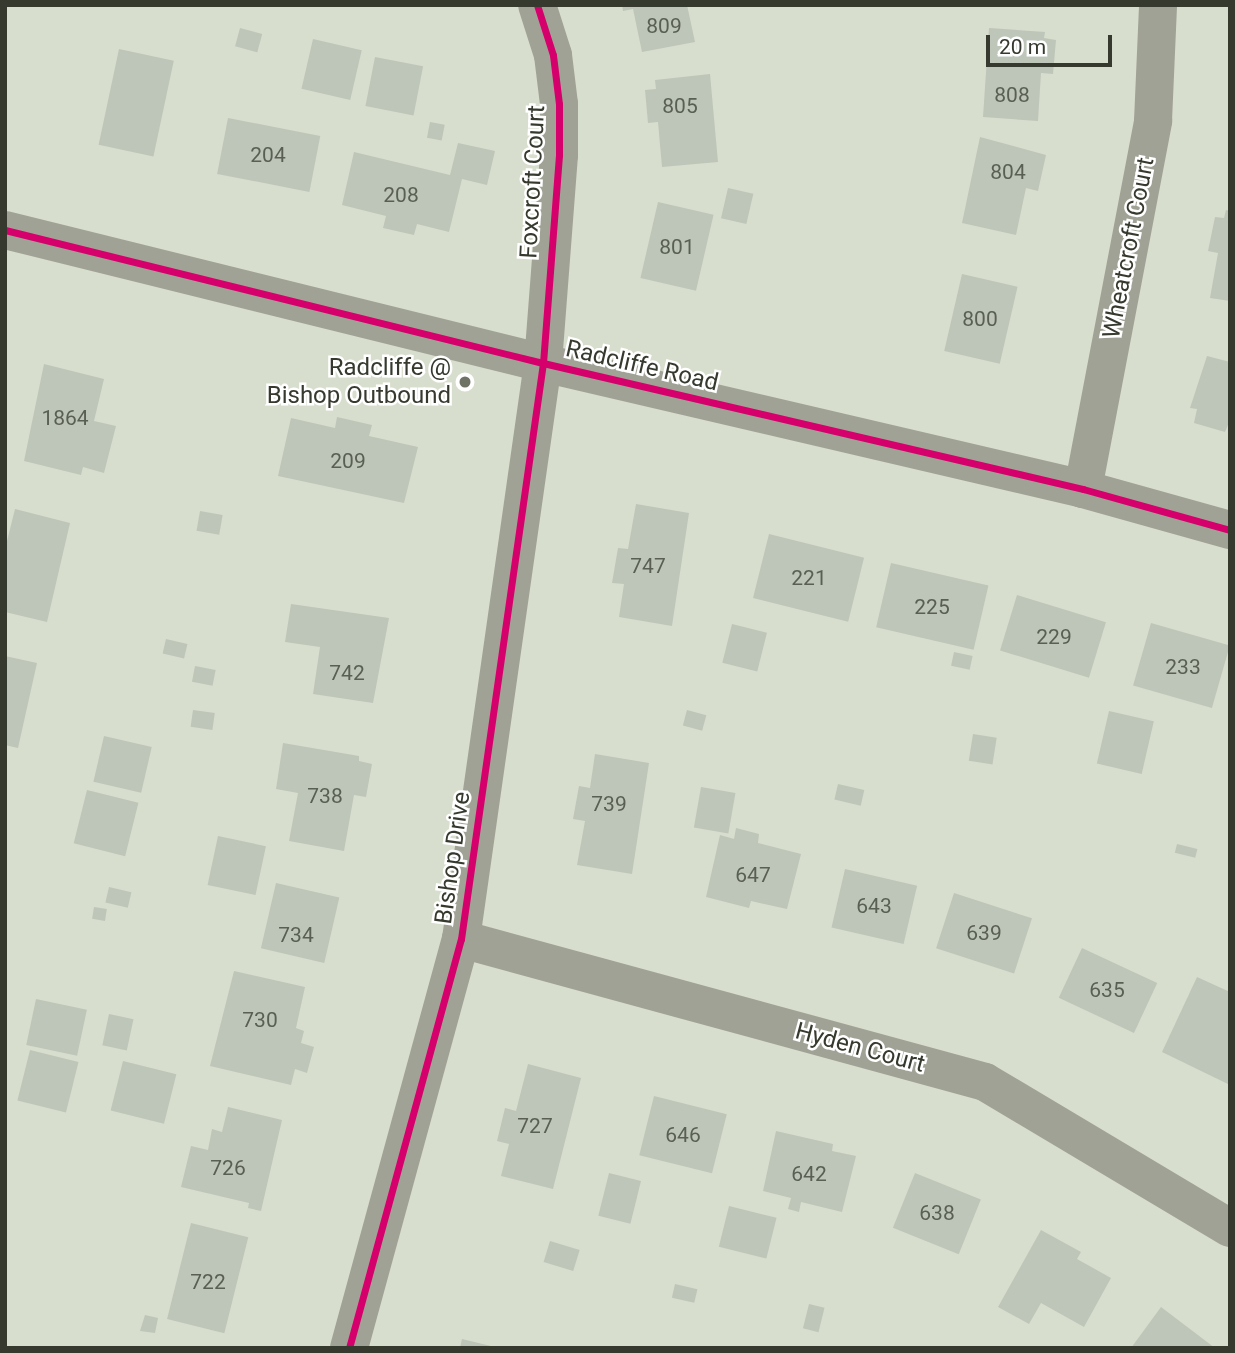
<!DOCTYPE html>
<html>
<head>
<meta charset="utf-8">
<style>
	body { margin:0 }
	#map { position:relative; width:1235px; height:1353px; overflow:hidden; background:#d8decd; font-family:Roboto,sans-serif }
	div>[style] { position:absolute }
	[style*='--x'] { left:calc(var(--x)*1px); top:calc(var(--y)*1px); width:calc(var(--w)*1px); rotate:calc(var(--a)*1deg) }
	.building>* { inset:0; background:#bec6ba; transform-origin:0 0 }
	.street>* { height:38px; margin:-19px; padding:0 19px; transform-origin:19px; border-radius:19px; background:#a1a296 }
	.cycleway>* { height:7px; margin:-3.5px; padding:0 3.5px; transform-origin:3.5px; border-radius:3.5px; background:#d6006c }
	.dots>* { width:19px; height:19px; translate:-50% -50%; box-sizing:border-box; border:4px solid #fff; border-radius:50% }
	span { translate:-50% -50%; white-space:nowrap; text-align:center; line-height:1.15; -webkit-text-stroke:5px #fff; paint-order:stroke }
	.number-label { font-size:21px; color:#5a5f53 }
	.number-label span { -webkit-text-stroke-width:0 }
	.street-label { font-size:24px; color:#363a2e }
	.poi-label { font-size:24px; color:#363a2e }
	.right { translate:-100% -50%; text-align:right }
	.frame { position:absolute; inset:0; border:7px solid #363a2e; pointer-events:none }
	.scale { position:absolute; left:986px; top:35px; width:126px; height:32px; box-sizing:border-box; border:4px solid #363a2e; border-top:0; padding-left:9px; font-size:21px; line-height:24px; white-space:nowrap; color:#363a2e; -webkit-text-stroke:5px #fff; paint-order:stroke }
</style>
</head>
<body>
<div id="map">
	<div class="building">
		<i style="clip-path:polygon(622px 5px,687px 5px,695px 42px,642px 52px,633px 9px,623px 11px)"></i>
		<i style="left:240px;top:28px;width:23px;height:19px;rotate:15deg"></i>
		<i style="clip-path:polygon(989px 28px,1045px 32px,1044px 38px,1056px 40px,1053px 74px,1041px 73px,1038px 121px,983px 117px)"></i>
		<i style="left:313px;top:39px;width:50px;height:51px;rotate:13deg"></i>
		<i style="left:119px;top:49px;width:56px;height:98px;rotate:12deg"></i>
		<i style="left:375px;top:57px;width:49px;height:50px;rotate:11deg"></i>
		<i style="clip-path:polygon(710px 74px,718px 162px,662px 167px,658px 122px,648px 123px,645px 90px,656px 89px,655px 80px)"></i>
		<i style="left:228px;top:118px;width:94px;height:57px;rotate:11deg"></i>
		<i style="left:430px;top:122px;width:15px;height:16px;rotate:11deg"></i>
		<i style="clip-path:polygon(980px 137px,1046px 155px,1038px 191px,1026px 188px,1016px 235px,962px 223px)"></i>
		<i style="clip-path:polygon(458px 143px,495px 151px,487px 185px,462px 179px,449px 232px,417px 224px,414px 235px,383px 228px,386px 216px,342px 205px,354px 152px,450px 175px)"></i>
		<i style="left:728px;top:188px;width:26px;height:31px;rotate:13deg"></i>
		<i style="left:658px;top:202px;width:57px;height:78px;rotate:13deg"></i>
		<i style="clip-path:polygon(1226px 210px,1230px 211px,1230px 301px,1210px 298px,1218px 253px,1208px 251px,1215px 217px,1224px 218px)"></i>
		<i style="left:962px;top:274px;width:57px;height:79px;rotate:13deg"></i>
		<i style="clip-path:polygon(1207px 356px,1230px 362px,1230px 420px,1225px 432px,1194px 423px,1197px 409px,1190px 408px)"></i>
		<i style="clip-path:polygon(44px 364px,104px 379px,94px 421px,116px 426px,104px 473px,83px 467px,81px 475px,24px 461px)"></i>
		<i style="clip-path:polygon(337px 417px,372px 425px,369px 436px,418px 447px,404px 503px,278px 476px,291px 418px,335px 428px)"></i>
		<i style="clip-path:polygon(636px 504px,689px 513px,672px 626px,619px 617px,624px 584px,612px 583px,618px 548px,628px 549px)"></i>
		<i style="clip-path:polygon(15px 509px,70px 523px,47px 622px,5px 612px,5px 549px)"></i>
		<i style="left:200px;top:511px;width:23px;height:20px;rotate:10deg"></i>
		<i style="left:769px;top:534px;width:98px;height:66px;rotate:14deg"></i>
		<i style="left:891px;top:563px;width:100px;height:66px;rotate:13deg"></i>
		<i style="left:1017px;top:595px;width:93px;height:58px;rotate:17deg"></i>
		<i style="clip-path:polygon(291px 604px,389px 618px,373px 703px,313px 694px,320px 647px,285px 642px)"></i>
		<i style="left:1151px;top:623px;width:82px;height:65px;rotate:16deg"></i>
		<i style="left:732px;top:624px;width:36px;height:40px;rotate:14deg"></i>
		<i style="left:166px;top:639px;width:22px;height:15px;rotate:13deg"></i>
		<i style="left:954px;top:652px;width:19px;height:14px;rotate:12deg"></i>
		<i style="clip-path:polygon(5px 656px,37px 663px,18px 748px,5px 745px)"></i>
		<i style="left:195px;top:666px;width:21px;height:16px;rotate:11deg"></i>
		<i style="left:193px;top:710px;width:22px;height:17px;rotate:8deg"></i>
		<i style="left:687px;top:710px;width:20px;height:16px;rotate:15deg"></i>
		<i style="left:1109px;top:711px;width:46px;height:54px;rotate:13deg"></i>
		<i style="left:973px;top:734px;width:24px;height:27px;rotate:9deg"></i>
		<i style="left:104px;top:736px;width:49px;height:47px;rotate:13deg"></i>
		<i style="clip-path:polygon(283px 743px,359px 756px,359px 761px,372px 764px,366px 797px,354px 795px,344px 851px,289px 841px,298px 793px,276px 789px)"></i>
		<i style="clip-path:polygon(595px 754px,649px 763px,632px 874px,577px 865px,585px 821px,573px 819px,579px 786px,590px 788px)"></i>
		<i style="left:838px;top:784px;width:27px;height:16px;rotate:13deg"></i>
		<i style="left:701px;top:787px;width:35px;height:41px;rotate:10deg"></i>
		<i style="left:87px;top:790px;width:53px;height:55px;rotate:14deg"></i>
		<i style="clip-path:polygon(736px 828px,759px 834px,758px 843px,801px 854px,787px 909px,751px 901px,749px 908px,706px 897px,720px 835px,734px 839px)"></i>
		<i style="left:218px;top:836px;width:49px;height:50px;rotate:12deg"></i>
		<i style="left:1177px;top:844px;width:21px;height:9px;rotate:14deg"></i>
		<i style="left:845px;top:869px;width:74px;height:60px;rotate:13deg"></i>
		<i style="left:276px;top:883px;width:65px;height:67px;rotate:13deg"></i>
		<i style="left:109px;top:887px;width:23px;height:16px;rotate:13deg"></i>
		<i style="left:954px;top:893px;width:82px;height:58px;rotate:18deg"></i>
		<i style="left:94px;top:907px;width:13px;height:12px;rotate:9deg"></i>
		<i style="left:1082px;top:948px;width:83px;height:55px;rotate:25deg"></i>
		<i style="clip-path:polygon(234px 971px,305px 987px,296px 1028px,304px 1031px,301px 1043px,314px 1047px,307px 1073px,295px 1069px,291px 1085px,210px 1066px)"></i>
		<i style="clip-path:polygon(1197px 977px,1230px 992px,1230px 1085px,1162px 1052px)"></i>
		<i style="left:36px;top:999px;width:52px;height:47px;rotate:12deg"></i>
		<i style="left:109px;top:1014px;width:25px;height:32px;rotate:12deg"></i>
		<i style="left:30px;top:1050px;width:50px;height:52px;rotate:14deg"></i>
		<i style="left:123px;top:1061px;width:55px;height:51px;rotate:14deg"></i>
		<i style="clip-path:polygon(528px 1064px,581px 1078px,553px 1189px,501px 1176px,509px 1144px,497px 1141px,505px 1108px,516px 1111px)"></i>
		<i style="left:654px;top:1096px;width:75px;height:61px;rotate:14deg"></i>
		<i style="clip-path:polygon(228px 1107px,282px 1120px,261px 1211px,248px 1208px,249px 1203px,181px 1187px,191px 1146px,208px 1150px,212px 1129px,222px 1132px)"></i>
		<i style="clip-path:polygon(776px 1131px,833px 1144px,832px 1151px,856px 1156px,842px 1212px,801px 1202px,799px 1212px,788px 1209px,791px 1198px,763px 1191px)"></i>
		<i style="left:609px;top:1173px;width:33px;height:44px;rotate:14deg"></i>
		<i style="left:915px;top:1173px;width:71px;height:59px;rotate:22deg"></i>
		<i style="left:729px;top:1206px;width:49px;height:42px;rotate:14deg"></i>
		<i style="left:191px;top:1223px;width:59px;height:99px;rotate:14deg"></i>
		<i style="clip-path:polygon(1041px 1230px,1081px 1252px,1077px 1259px,1111px 1278px,1084px 1327px,1041px 1303px,1029px 1324px,998px 1307px)"></i>
		<i style="left:550px;top:1241px;width:31px;height:22px;rotate:17deg"></i>
		<i style="left:675px;top:1284px;width:23px;height:14px;rotate:13deg"></i>
		<i style="left:809px;top:1304px;width:16px;height:25px;rotate:14deg"></i>
		<i style="clip-path:polygon(1161px 1307px,1215px 1348px,1131px 1348px)"></i>
		<i style="clip-path:polygon(145px 1315px,158px 1318px,155px 1333px,140px 1331px)"></i>
		<i style="clip-path:polygon(462px 1339px,495px 1347px,495px 1348px,460px 1348px)"></i>
	</div>
	<div class="street">
		<i style="--x:5;--y:230;--w:554;--a:13.89"></i>
		<i style="--x:543;--y:363;--w:555;--a:13.13"></i>
		<i style="--x:1083;--y:489;--w:153;--a:15.6"></i>
		<i style="--x:1083;--y:489;--w:375;--a:-79.2"></i>
		<i style="--x:1153;--y:121;--w:116;--a:-87.5"></i>
		<i style="--x:461;--y:939;--w:543;--a:15.26"></i>
		<i style="--x:985;--y:1082;--w:285;--a:30.8"></i>
		<i style="--x:349;--y:1348;--w:424;--a:-74.7"></i>
		<i style="--x:461;--y:939;--w:582;--a:-81.9"></i>
		<i style="--x:543;--y:363;--w:209;--a:-85.6"></i>
		<i style="--x:559;--y:155;--w:51;--a:-90"></i>
		<i style="--x:559;--y:104;--w:49;--a:-97"></i>
		<i style="--x:553;--y:55;--w:52;--a:-107.7"></i>
	</div>
	<div class="cycleway">
		<i style="--x:5;--y:230;--w:554;--a:13.89"></i>
		<i style="--x:543;--y:363;--w:555;--a:13.13"></i>
		<i style="--x:1083;--y:489;--w:153;--a:15.6"></i>
		<i style="--x:349;--y:1348;--w:424;--a:-74.7"></i>
		<i style="--x:461;--y:939;--w:582;--a:-81.9"></i>
		<i style="--x:543;--y:363;--w:209;--a:-85.6"></i>
		<i style="--x:559;--y:155;--w:51;--a:-90"></i>
		<i style="--x:559;--y:104;--w:49;--a:-97"></i>
		<i style="--x:553;--y:55;--w:52;--a:-107.7"></i>
	</div>
	<div class="dots">
		<i style="left:465px;top:382px;background:#6f7366"></i>
	</div>
	<div class="number-label">
		<span style="left:664px;top:26px">809</span>
		<span style="left:1012px;top:95px">808</span>
		<span style="left:680px;top:106px">805</span>
		<span style="left:268px;top:155px">204</span>
		<span style="left:1008px;top:172px">804</span>
		<span style="left:401px;top:195px">208</span>
		<span style="left:677px;top:247px">801</span>
		<span style="left:980px;top:319px">800</span>
		<span style="left:65px;top:418px">1864</span>
		<span style="left:348px;top:461px">209</span>
		<span style="left:648px;top:566px">747</span>
		<span style="left:809px;top:578px">221</span>
		<span style="left:932px;top:607px">225</span>
		<span style="left:1054px;top:637px">229</span>
		<span style="left:1183px;top:667px">233</span>
		<span style="left:347px;top:673px">742</span>
		<span style="left:325px;top:796px">738</span>
		<span style="left:609px;top:804px">739</span>
		<span style="left:753px;top:875px">647</span>
		<span style="left:874px;top:906px">643</span>
		<span style="left:984px;top:933px">639</span>
		<span style="left:296px;top:935px">734</span>
		<span style="left:1107px;top:990px">635</span>
		<span style="left:260px;top:1020px">730</span>
		<span style="left:535px;top:1126px">727</span>
		<span style="left:683px;top:1135px">646</span>
		<span style="left:228px;top:1168px">726</span>
		<span style="left:809px;top:1174px">642</span>
		<span style="left:937px;top:1213px">638</span>
		<span style="left:208px;top:1282px">722</span>
	</div>
	<div class="street-label">
		<span style="left:533px;top:182px;rotate:-87deg">Foxcroft Court</span>
		<span style="left:1129px;top:248px;rotate:-79deg">Wheatcroft Court</span>
		<span style="left:642px;top:366px;rotate:13deg">Radcliffe Road</span>
		<span style="left:453px;top:858px;rotate:-82deg">Bishop Drive</span>
		<span style="left:860px;top:1048px;rotate:15deg">Hyden Court</span>
	</div>
	<div class="poi-label">
		<span class="right" style="left:451px;top:382px">Radcliffe @<br>Bishop Outbound</span>
	</div>
	<div class="frame"></div>
	<div class="scale">20 m</div>
</div>
</body>
</html>
